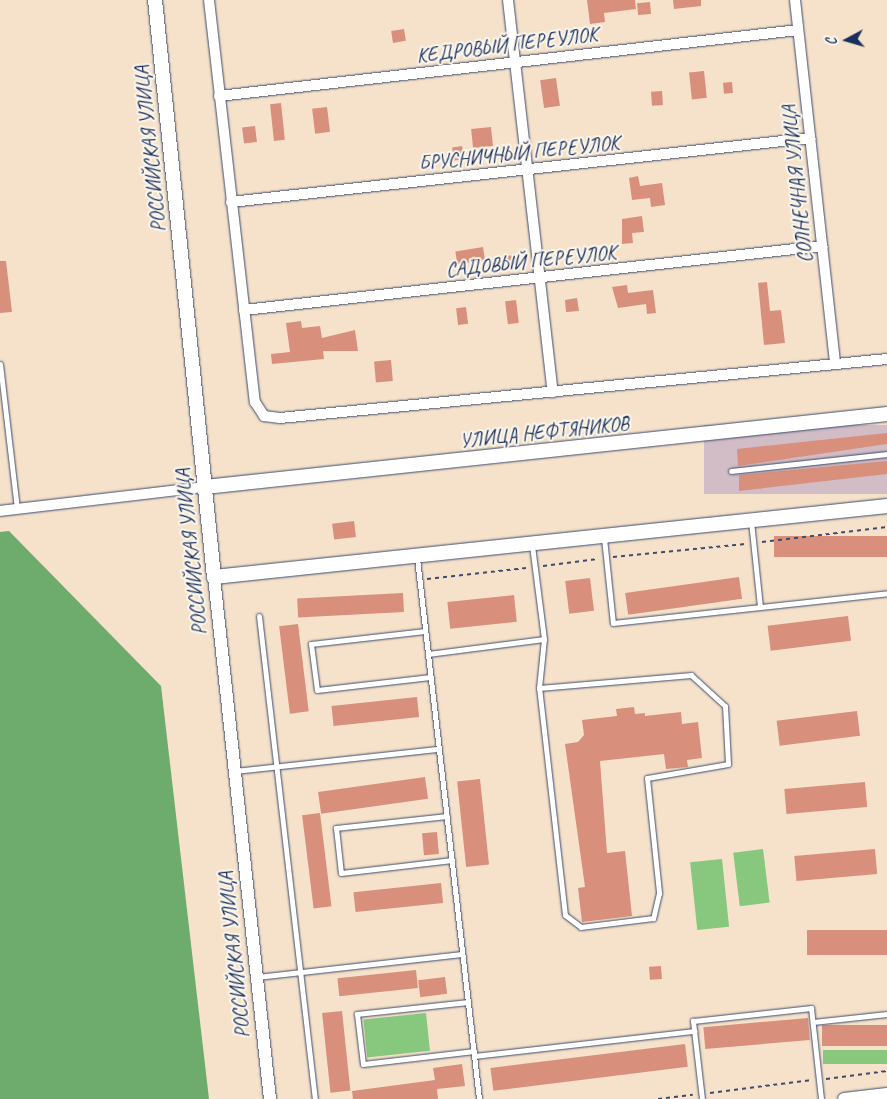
<!DOCTYPE html>
<html>
<head>
<meta charset="utf-8">
<style>
	body { margin:0 }
	#map { position:relative; width:887px; height:1099px; overflow:hidden; background:#f6e2ca; font-family:Caveat,sans-serif }
	div>[style] { position:absolute }
	[style*='--x'] { left:calc(var(--x)*1px); top:calc(var(--y)*1px); width:calc(var(--w)*1px); rotate:calc(var(--a)*1deg) }
	.industrial>* { inset:0; background:#d2bdc6; transform-origin:0 0 }
	.green>* { inset:0; background:#88c77e; transform-origin:0 0 }
	.forest>* { inset:0; background:#6eac6d }
	.building>* { inset:0; background:#d8907c; transform-origin:0 0 }
	.path>* { height:2px; margin-top:-1px; transform-origin:0; background:repeating-linear-gradient(90deg,#3c4a6e 0 4px,transparent 0 8px) }
	.roads { filter:drop-shadow(0 0 1px #3c4a6e) drop-shadow(0 0 1px #3c4a6e) }
	.service>* { height:5px; margin:-2.5px; padding:0 2.5px; transform-origin:2.5px; border-radius:2.5px; background:#fff }
	.minor>* { height:10px; margin:-5px; padding:0 5px; transform-origin:5px; border-radius:5px; background:#fff }
	.tertiary>* { height:12px; margin:-6px; padding:0 6px; transform-origin:6px; border-radius:6px; background:#fff }
	.secondary>* { height:14px; margin:-7px; padding:0 7px; transform-origin:7px; border-radius:7px; background:#fff }
	span { translate:-50% -50%; white-space:nowrap; text-align:center; line-height:1.15; -webkit-text-stroke:4px #fbf7ec; paint-order:stroke }
	.street-label { font-size:20px; color:#1b2f5e }
	.north { position:absolute; left:822px; top:15px; width:50px; height:50px; -webkit-text-stroke:4px #fbf7ec; paint-order:stroke; rotate:264deg; font-size:14px; font-weight:700; line-height:20px; text-align:center; color:#1b2f5e }
	.north::after { content:''; display:block; margin:auto; width:18px; height:22px; background:#1b2f5e; clip-path:polygon(50% 0,100% 100%,50% 72%,0 100%) }
</style>
</head>
<body>
<div id="map">
	<div class="industrial">
		<i style="left:887px;top:425px;width:69px;height:183px;rotate:90deg"></i>
	</div>
	<div class="green">
		<i style="left:763px;top:849px;width:54px;height:30px;rotate:83deg"></i>
		<i style="left:722px;top:859px;width:68px;height:32px;rotate:84deg"></i>
		<i style="left:426px;top:1013px;width:38px;height:63px;rotate:84deg"></i>
		<i style="left:887px;top:1050px;width:14px;height:64px;rotate:90deg"></i>
	</div>
	<div class="forest">
		<i style="clip-path:polygon(9px 531px,161px 686px,209px 1099px,0 1099px,0 532px)"></i>
	</div>
	<div class="building">
		<i style="clip-path:polygon(587px 0,635px 0,636px 9px,604px 13px,605px 22px,590px 24px)"></i>
		<i style="clip-path:polygon(673px 0,701px 0,701px 6px,674px 9px)"></i>
		<i style="left:650px;top:2px;width:12px;height:13px;rotate:85deg"></i>
		<i style="left:404px;top:29px;width:12px;height:13px;rotate:81deg"></i>
		<i style="left:704px;top:71px;width:27px;height:15px;rotate:84deg"></i>
		<i style="left:556px;top:78px;width:28px;height:16px;rotate:82deg"></i>
		<i style="left:732px;top:82px;width:11px;height:9px;rotate:85deg"></i>
		<i style="left:662px;top:91px;width:14px;height:11px;rotate:86deg"></i>
		<i style="left:281px;top:103px;width:37px;height:11px;rotate:84deg"></i>
		<i style="left:327px;top:107px;width:25px;height:15px;rotate:83deg"></i>
		<i style="left:255px;top:126px;width:16px;height:13px;rotate:83deg"></i>
		<i style="left:491px;top:127px;width:19px;height:20px;rotate:84deg"></i>
		<i style="left:462px;top:146px;width:13px;height:10px;rotate:81deg"></i>
		<i style="clip-path:polygon(638px 176px,640px 186px,662px 183px,665px 205px,651px 207px,650px 198px,632px 200px,629px 178px)"></i>
		<i style="clip-path:polygon(642px 216px,644px 232px,632px 233px,633px 243px,622px 244px,622px 219px)"></i>
		<i style="left:483px;top:247px;width:13px;height:28px;rotate:81deg"></i>
		<i style="left:519px;top:255px;width:13px;height:13px;rotate:86deg"></i>
		<i style="clip-path:polygon(0 261px,6px 261px,12px 312px,0 313px)"></i>
		<i style="clip-path:polygon(767px 282px,770px 311px,781px 310px,785px 343px,764px 345px,758px 283px)"></i>
		<i style="clip-path:polygon(627px 285px,628px 293px,653px 290px,656px 313px,647px 314px,646px 304px,618px 308px,612px 287px)"></i>
		<i style="clip-path:polygon(577px 298px,579px 311px,566px 312px,565px 300px)"></i>
		<i style="left:516px;top:300px;width:23px;height:11px;rotate:83deg"></i>
		<i style="left:466px;top:307px;width:17px;height:10px;rotate:83deg"></i>
		<i style="clip-path:polygon(301px 321px,302px 328px,320px 326px,322px 338px,355px 330px,358px 351px,323px 351px,324px 359px,272px 364px,271px 354px,290px 352px,286px 323px)"></i>
		<i style="left:391px;top:360px;width:21px;height:17px;rotate:85deg"></i>
		<i style="clip-path:polygon(887px 433px,887px 444px,738px 466px,737px 449px)"></i>
		<i style="clip-path:polygon(887px 461px,887px 474px,739px 491px,739px 475px)"></i>
		<i style="left:354px;top:521px;width:16px;height:22px;rotate:83deg"></i>
		<i style="left:887px;top:536px;width:21px;height:113px;rotate:90deg"></i>
		<i style="left:739px;top:577px;width:22px;height:115px;rotate:82deg"></i>
		<i style="left:590px;top:578px;width:33px;height:25px;rotate:83deg"></i>
		<i style="left:403px;top:593px;width:19px;height:106px;rotate:87deg"></i>
		<i style="left:514px;top:595px;width:27px;height:67px;rotate:84deg"></i>
		<i style="left:848px;top:616px;width:25px;height:81px;rotate:83deg"></i>
		<i style="left:298px;top:624px;width:88px;height:19px;rotate:83deg"></i>
		<i style="left:417px;top:697px;width:20px;height:86px;rotate:84deg"></i>
		<i style="clip-path:polygon(634px 707px,635px 714px,645px 713px,645px 716px,681px 712px,682px 724px,698px 722px,702px 758px,687px 760px,688px 767px,666px 769px,664px 754px,600px 761px,607px 853px,625px 851px,632px 916px,582px 922px,578px 888px,585px 887px,565px 744px,578px 742px,584px 735px,582px 720px,617px 716px,616px 709px)"></i>
		<i style="left:857px;top:711px;width:25px;height:81px;rotate:83deg"></i>
		<i style="left:425px;top:777px;width:22px;height:108px;rotate:82deg"></i>
		<i style="left:480px;top:779px;width:86px;height:23px;rotate:84deg"></i>
		<i style="left:865px;top:782px;width:25px;height:81px;rotate:85deg"></i>
		<i style="left:320px;top:813px;width:94px;height:18px;rotate:83deg"></i>
		<i style="left:437px;top:832px;width:22px;height:15px;rotate:85deg"></i>
		<i style="left:875px;top:849px;width:25px;height:81px;rotate:85deg"></i>
		<i style="left:441px;top:883px;width:20px;height:88px;rotate:84deg"></i>
		<i style="left:887px;top:930px;width:25px;height:80px;rotate:90deg"></i>
		<i style="left:661px;top:966px;width:13px;height:12px;rotate:86deg"></i>
		<i style="left:416px;top:970px;width:18px;height:79px;rotate:84deg"></i>
		<i style="left:445px;top:977px;width:17px;height:27px;rotate:83deg"></i>
		<i style="left:342px;top:1011px;width:80px;height:20px;rotate:84deg"></i>
		<i style="left:808px;top:1018px;width:22px;height:105px;rotate:85deg"></i>
		<i style="left:887px;top:1025px;width:21px;height:65px;rotate:90deg"></i>
		<i style="left:685px;top:1044px;width:23px;height:196px;rotate:83deg"></i>
		<i style="clip-path:polygon(462px 1064px,465px 1086px,437px 1089px,438px 1099px,353px 1099px,352px 1091px,435px 1080px,433px 1068px)"></i>
	</div>
	<div class="path">
		<i style="--x:762;--y:542;--w:126;--a:-6.8"></i>
		<i style="--x:613;--y:557;--w:133;--a:-5.6"></i>
		<i style="--x:543;--y:566;--w:55;--a:-7.3"></i>
		<i style="--x:427;--y:579;--w:100;--a:-6.3"></i>
		<i style="--x:826;--y:1079;--w:62;--a:-7.5"></i>
		<i style="--x:710;--y:1093;--w:103;--a:-7.3"></i>
		<i style="--x:658;--y:1099;--w:35;--a:-7"></i>
	</div>
	<div class="roads">
		<div class="service">
			<i style="--x:0;--y:364;--w:146;--a:83.3"></i>
			<i style="--x:731;--y:471;--w:157;--a:-6.2"></i>
			<i style="--x:751;--y:521;--w:86;--a:84"></i>
			<i style="--x:604;--y:538;--w:85;--a:84"></i>
			<i style="--x:613;--y:623;--w:276;--a:-6.2"></i>
			<i style="--x:417;--y:558;--w:545;--a:83.46"></i>
			<i style="--x:259;--y:616;--w:486;--a:83.4"></i>
			<i style="--x:425;--y:631;--w:115;--a:173.5"></i>
			<i style="--x:311;--y:644;--w:46;--a:82.6"></i>
			<i style="--x:317;--y:690;--w:114;--a:-6.6"></i>
			<i style="--x:428;--y:654;--w:117;--a:-7.4"></i>
			<i style="--x:544;--y:639;--w:95;--a:-97.3"></i>
			<i style="--x:539;--y:688;--w:153;--a:-4.9"></i>
			<i style="--x:691;--y:675;--w:46;--a:42.4"></i>
			<i style="--x:725;--y:706;--w:58;--a:87"></i>
			<i style="--x:728;--y:764;--w:82;--a:170.2"></i>
			<i style="--x:647;--y:778;--w:116;--a:84"></i>
			<i style="--x:659;--y:893;--w:26;--a:103"></i>
			<i style="--x:653;--y:918;--w:73;--a:172.9"></i>
			<i style="--x:581;--y:927;--w:20;--a:-143"></i>
			<i style="--x:565;--y:915;--w:228;--a:-96.5"></i>
			<i style="--x:539;--y:688;--w:49;--a:-84.2"></i>
			<i style="--x:235;--y:771;--w:205;--a:-6.2"></i>
			<i style="--x:447;--y:816;--w:112;--a:173.8"></i>
			<i style="--x:336;--y:828;--w:45;--a:83.7"></i>
			<i style="--x:341;--y:873;--w:112;--a:-6.7"></i>
			<i style="--x:257;--y:977;--w:206;--a:-6.4"></i>
			<i style="--x:468;--y:1002;--w:112;--a:173.8"></i>
			<i style="--x:357;--y:1014;--w:50;--a:83.2"></i>
			<i style="--x:363;--y:1064;--w:112;--a:-6.7"></i>
			<i style="--x:813;--y:1022;--w:74;--a:-6.2"></i>
			<i style="--x:474;--y:1056;--w:222;--a:-6.5"></i>
			<i style="--x:702;--y:1099;--w:79;--a:-96.6"></i>
			<i style="--x:693;--y:1021;--w:119;--a:-6.3"></i>
			<i style="--x:811;--y:1008;--w:92;--a:83.7"></i>
		</div>
		<div class="minor">
			<i style="--x:209;--y:0;--w:405;--a:83.5"></i>
			<i style="--x:255;--y:402;--w:17;--a:57"></i>
			<i style="--x:264;--y:416;--w:16;--a:7"></i>
			<i style="--x:280;--y:418;--w:610;--a:-5.55"></i>
			<i style="--x:508;--y:0;--w:395;--a:83.5"></i>
			<i style="--x:795;--y:0;--w:366;--a:83.7"></i>
			<i style="--x:219;--y:96;--w:583;--a:-6.5"></i>
			<i style="--x:231;--y:202;--w:583;--a:-6.31"></i>
			<i style="--x:244;--y:310;--w:582;--a:-6.32"></i>
			<i style="--x:0;--y:511;--w:206;--a:-6.7"></i>
		</div>
		<div class="tertiary">
			<i style="--x:214;--y:577;--w:525;--a:83.88"></i>
			<i style="--x:844;--y:1099;--w:43;--a:-6.6"></i>
		</div>
		<div class="secondary">
			<i style="--x:155;--y:0;--w:580;--a:84.16"></i>
			<i style="--x:214;--y:577;--w:677;--a:-6.02"></i>
			<i style="--x:205;--y:487;--w:686;--a:-6.11"></i>
		</div>
	</div>
	<div class="street-label">
		<span style="left:507px;top:45px;rotate:-7deg">КЕДРОВЫЙ ПЕРЕУЛОК</span>
		<span style="left:150px;top:149px;rotate:-96deg">РОССИЙСКАЯ УЛИЦА</span>
		<span style="left:519px;top:153px;rotate:-6deg">БРУСНИЧНЫЙ ПЕРЕУЛОК</span>
		<span style="left:797px;top:184px;rotate:-96deg">СОЛНЕЧНАЯ УЛИЦА</span>
		<span style="left:531px;top:261px;rotate:-6deg">САДОВЫЙ ПЕРЕУЛОК</span>
		<span style="left:544px;top:432px;rotate:-6deg">УЛИЦА НЕФТЯНИКОВ</span>
		<span style="left:191px;top:552px;rotate:-96deg">РОССИЙСКАЯ УЛИЦА</span>
		<span style="left:234px;top:955px;rotate:-96deg">РОССИЙСКАЯ УЛИЦА</span>
	</div>
	<div class="north">С</div>
</div>
</body>
</html>
